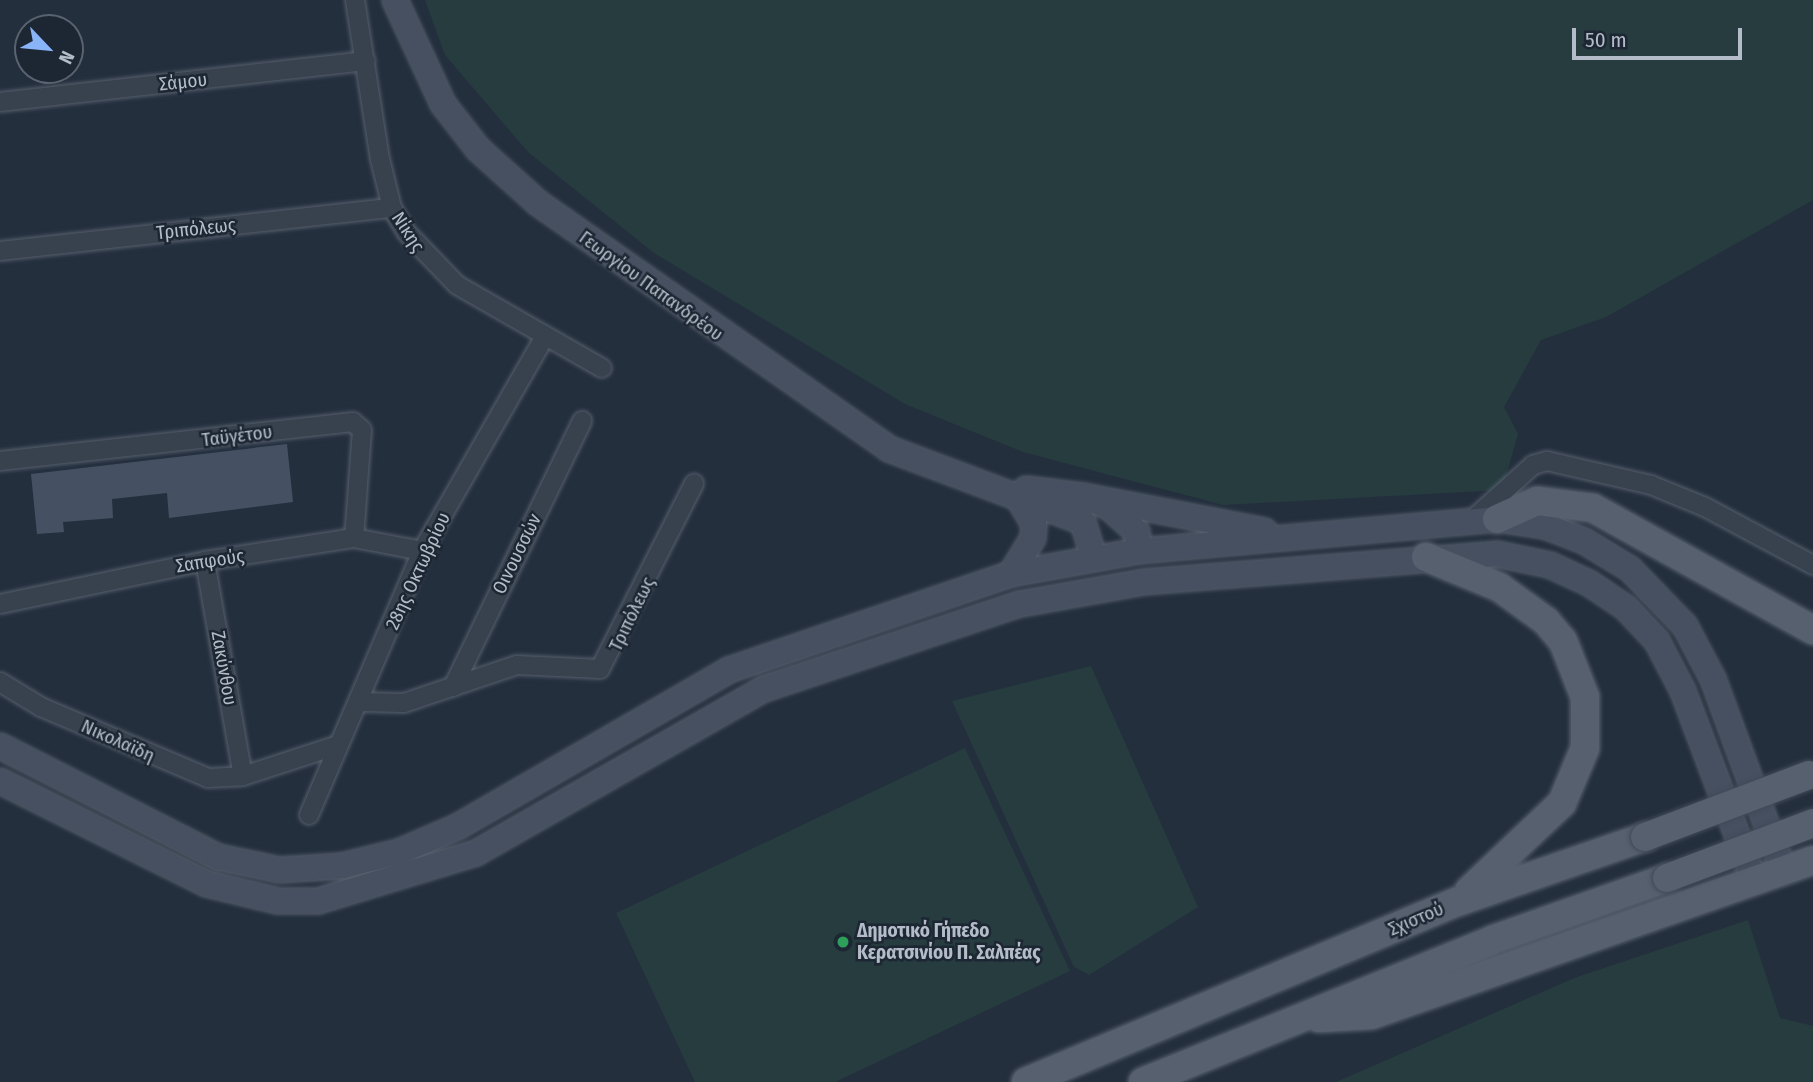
<!DOCTYPE html>
<html>
<head>
<meta charset="utf-8">
<style>
	body { margin:0 }
	#map { position:relative; width:1813px; height:1082px; overflow:hidden; background:#242f3e; font-family:"Fira Sans Condensed",sans-serif }
	div>[style] { position:absolute }
	[style*='--x'] { left:calc(var(--x)*1px); top:calc(var(--y)*1px); width:calc(var(--w)*1px); rotate:calc(var(--a)*1deg) }
	.green>* { inset:0; background:#263c3f }
	.building>* { inset:0; background:#455162 }
	.roads { filter:drop-shadow(0 0 2px #565f6c) drop-shadow(0 0 2px #565f6c) }
	.street>* { height:18px; margin:-9px; padding:0 9px; transform-origin:9px; border-radius:9px; background:#38414e }
	.secondary>* { height:24px; margin:-12px; padding:0 12px; transform-origin:12px; border-radius:12px; background:#465061 }
	.primary>* { height:28px; margin:-14px; padding:0 14px; transform-origin:14px; border-radius:14px; background:#56606e }
	.bridges { filter:drop-shadow(0 0 2px #414a57) drop-shadow(0 0 2px #414a57) }
	.primary-bridge>* { height:28px; margin:-14px; padding:0 14px; transform-origin:14px; border-radius:14px; background:#56606e }
	.dots>* { width:19px; height:19px; translate:-50% -50%; box-sizing:border-box; border:4px solid #1d2633; border-radius:50% }
	span { translate:-50% -50%; white-space:nowrap; text-align:center; line-height:1.15; -webkit-text-stroke:5px #1d2633; paint-order:stroke }
	.street-label { font-size:19px; color:#b4bcc9 }
	.poi-label { font-size:19px; color:#b4bcc9; font-weight:700 }
	.left { translate:0 -50%; text-align:left }
	.north { position:absolute; left:14px; top:14px; width:70px; height:70px; box-sizing:border-box; background:#1d2633; border:2px solid #59626f; border-radius:50%; rotate:116deg; font-size:19px; font-weight:700; line-height:28px; text-align:center; color:#b4bcc9 }
	.north::after { content:''; display:block; margin:auto; width:24px; height:32px; background:#8ab4f8; clip-path:polygon(50% 0,100% 100%,50% 72%,0 100%) }
	.scale { position:absolute; left:1572px; top:28px; width:170px; height:32px; box-sizing:border-box; border:4px solid #b4bcc9; border-top:0; padding-left:9px; font-size:21px; line-height:24px; white-space:nowrap; color:#b4bcc9; -webkit-text-stroke:5px #1d2633; paint-order:stroke }
</style>
</head>
<body>
<div id="map">
	<div class="green">
		<i style="clip-path:polygon(425px 0,1813px 0,1813px 200px,1606px 317px,1541px 340px,1504px 407px,1518px 434px,1502px 490px,1223px 505px,1023px 452px,905px 404px,654px 253px,528px 152px,445px 55px)"></i>
		<i style="clip-path:polygon(1091px 666px,1198px 907px,1089px 975px,1074px 967px,952px 701px)"></i>
		<i style="clip-path:polygon(965px 748px,1070px 971px,835px 1082px,695px 1082px,616px 913px)"></i>
		<i style="clip-path:polygon(1748px 920px,1780px 1018px,1813px 1026px,1813px 1082px,1336px 1082px,1577px 977px)"></i>
	</div>
	<div class="building">
		<i style="clip-path:polygon(287px 444px,293px 502px,169px 518px,167px 493px,112px 499px,113px 518px,63px 522px,64px 532px,37px 534px,31px 474px)"></i>
	</div>
	<div class="roads">
		<div class="street">
			<i style="--x:355;--y:0;--w:161;--a:81.1"></i>
			<i style="--x:380;--y:159;--w:50;--a:76.2"></i>
			<i style="--x:392;--y:208;--w:29;--a:59"></i>
			<i style="--x:407;--y:233;--w:72;--a:46.1"></i>
			<i style="--x:457;--y:285;--w:167;--a:29.8"></i>
			<i style="--x:0;--y:102;--w:368;--a:-6.4"></i>
			<i style="--x:0;--y:251;--w:394;--a:-6.3"></i>
			<i style="--x:0;--y:461;--w:355;--a:-6.3"></i>
			<i style="--x:353;--y:422;--w:12;--a:42"></i>
			<i style="--x:362;--y:430;--w:108;--a:94.2"></i>
			<i style="--x:1472;--y:520;--w:82;--a:-42"></i>
			<i style="--x:1533;--y:465;--w:15;--a:-16"></i>
			<i style="--x:1547;--y:461;--w:107;--a:13"></i>
			<i style="--x:1651;--y:485;--w:58;--a:22.2"></i>
			<i style="--x:1705;--y:507;--w:123;--a:28.2"></i>
			<i style="--x:205;--y:561;--w:218;--a:80"></i>
			<i style="--x:0;--y:604;--w:209;--a:-11.8"></i>
			<i style="--x:205;--y:561;--w:151;--a:-8.8"></i>
			<i style="--x:354;--y:538;--w:69;--a:10.8"></i>
			<i style="--x:0;--y:682;--w:48;--a:31.4"></i>
			<i style="--x:41;--y:707;--w:181;--a:23"></i>
			<i style="--x:208;--y:778;--w:35;--a:-3"></i>
			<i style="--x:243;--y:776;--w:100;--a:-18.1"></i>
			<i style="--x:453;--y:687;--w:296;--a:-64.1"></i>
			<i style="--x:359;--y:702;--w:45;--a:1.3"></i>
			<i style="--x:404;--y:703;--w:119;--a:-18.6"></i>
			<i style="--x:517;--y:665;--w:83;--a:2.8"></i>
			<i style="--x:600;--y:669;--w:208;--a:-63.1"></i>
			<i style="--x:309;--y:815;--w:287;--a:-66.8"></i>
			<i style="--x:422;--y:551;--w:248;--a:-60.2"></i>
		</div>
		<div class="secondary">
			<i style="--x:395;--y:0;--w:115;--a:65.2"></i>
			<i style="--x:443;--y:104;--w:57;--a:52.1"></i>
			<i style="--x:478;--y:149;--w:81;--a:42"></i>
			<i style="--x:538;--y:203;--w:429;--a:35"></i>
			<i style="--x:889;--y:449;--w:207;--a:20.6"></i>
			<i style="--x:1083;--y:522;--w:37;--a:73"></i>
			<i style="--x:1026;--y:489;--w:57;--a:7"></i>
			<i style="--x:1083;--y:496;--w:28;--a:23"></i>
			<i style="--x:1109;--y:507;--w:38;--a:42"></i>
			<i style="--x:1137;--y:532;--w:19;--a:84"></i>
			<i style="--x:1083;--y:496;--w:185;--a:10.9"></i>
			<i style="--x:1011;--y:574;--w:42;--a:-58.6"></i>
			<i style="--x:1033;--y:538;--w:14;--a:-86"></i>
			<i style="--x:1034;--y:524;--w:27;--a:-121"></i>
			<i style="--x:0;--y:746;--w:245;--a:27"></i>
			<i style="--x:218;--y:857;--w:63;--a:11.8"></i>
			<i style="--x:280;--y:870;--w:62;--a:-3.7"></i>
			<i style="--x:342;--y:866;--w:59;--a:-13.8"></i>
			<i style="--x:399;--y:852;--w:65;--a:-23.4"></i>
			<i style="--x:459;--y:826;--w:312;--a:-30"></i>
			<i style="--x:729;--y:670;--w:298;--a:-18.8"></i>
			<i style="--x:1011;--y:574;--w:130;--a:-10.2"></i>
			<i style="--x:1139;--y:551;--w:359;--a:-5.1"></i>
			<i style="--x:1497;--y:519;--w:49;--a:8.3"></i>
			<i style="--x:1545;--y:526;--w:42;--a:21"></i>
			<i style="--x:1584;--y:541;--w:54;--a:31.3"></i>
			<i style="--x:1630;--y:569;--w:79;--a:46"></i>
			<i style="--x:1685;--y:626;--w:60;--a:62.2"></i>
			<i style="--x:1713;--y:679;--w:206;--a:69.8"></i>
			<i style="--x:0;--y:781;--w:231;--a:26.5"></i>
			<i style="--x:207;--y:884;--w:73;--a:13.5"></i>
			<i style="--x:278;--y:901;--w:40;--a:0"></i>
			<i style="--x:318;--y:901;--w:165;--a:-16.9"></i>
			<i style="--x:476;--y:853;--w:331;--a:-29.7"></i>
			<i style="--x:764;--y:689;--w:270;--a:-18.4"></i>
			<i style="--x:1020;--y:604;--w:125;--a:-10.1"></i>
			<i style="--x:1143;--y:582;--w:355;--a:-4.5"></i>
			<i style="--x:1497;--y:554;--w:54;--a:11.7"></i>
			<i style="--x:1550;--y:565;--w:43;--a:24.8"></i>
			<i style="--x:1589;--y:583;--w:45;--a:34"></i>
			<i style="--x:1626;--y:608;--w:45;--a:46.8"></i>
			<i style="--x:1657;--y:641;--w:56;--a:62.5"></i>
			<i style="--x:1683;--y:691;--w:202;--a:69.4"></i>
		</div>
		<div class="primary">
			<i style="--x:1497;--y:519;--w:44;--a:-24.2"></i>
			<i style="--x:1537;--y:501;--w:56;--a:7.1"></i>
			<i style="--x:1593;--y:508;--w:252;--a:29"></i>
			<i style="--x:1426;--y:557;--w:79;--a:22.3"></i>
			<i style="--x:1499;--y:587;--w:58;--a:35.9"></i>
			<i style="--x:1546;--y:621;--w:26;--a:50"></i>
			<i style="--x:1563;--y:641;--w:60;--a:68.6"></i>
			<i style="--x:1585;--y:697;--w:51;--a:90"></i>
			<i style="--x:1585;--y:748;--w:60;--a:112.7"></i>
			<i style="--x:1562;--y:803;--w:128;--a:136.6"></i>
			<i style="--x:1319;--y:1018;--w:52;--a:-3.3"></i>
			<i style="--x:1371;--y:1015;--w:468;--a:-19.3"></i>
			<i style="--x:1026;--y:1082;--w:467;--a:-22.7"></i>
			<i style="--x:1457;--y:902;--w:199;--a:-19.1"></i>
			<i style="--x:1143;--y:1082;--w:377;--a:-22.1"></i>
			<i style="--x:1492;--y:940;--w:186;--a:-19.5"></i>
		</div>
	</div>
	<div class="bridges">
		<div class="primary-bridge">
			<i style="--x:1645;--y:837;--w:175;--a:-20.7"></i>
			<i style="--x:1667;--y:878;--w:156;--a:-20.6"></i>
		</div>
	</div>
	<div class="dots">
		<i style="left:843px;top:942px;background:#2e9e5b"></i>
	</div>
	<div class="street-label">
		<span style="left:183px;top:82px;rotate:-6deg">Σάμου</span>
		<span style="left:196px;top:229px;rotate:-6deg">Τριπόλεως</span>
		<span style="left:408px;top:232px;rotate:57deg">Νίκης</span>
		<span style="left:651px;top:286px;rotate:36deg">Γεωργίου Παπανδρέου</span>
		<span style="left:237px;top:436px;rotate:-7deg">Ταϋγέτου</span>
		<span style="left:517px;top:554px;rotate:-64deg">Οινουσσών</span>
		<span style="left:210px;top:561px;rotate:-9deg">Σαπφούς</span>
		<span style="left:418px;top:571px;rotate:-65deg">28ης Οκτωβρίου</span>
		<span style="left:632px;top:614px;rotate:-64deg">Τριπόλεως</span>
		<span style="left:224px;top:668px;rotate:80deg">Ζακύνθου</span>
		<span style="left:118px;top:741px;rotate:24deg">Νικολαϊδη</span>
		<span style="left:1416px;top:919px;rotate:-23deg">Σχιστού</span>
	</div>
	<div class="poi-label">
		<span class="left" style="left:857px;top:942px">Δημοτικό Γήπεδο<br>Κερατσινίου Π. Σαλπέας</span>
	</div>
	<div class="north">N</div>
	<div class="scale">50 m</div>
</div>
</body>
</html>
